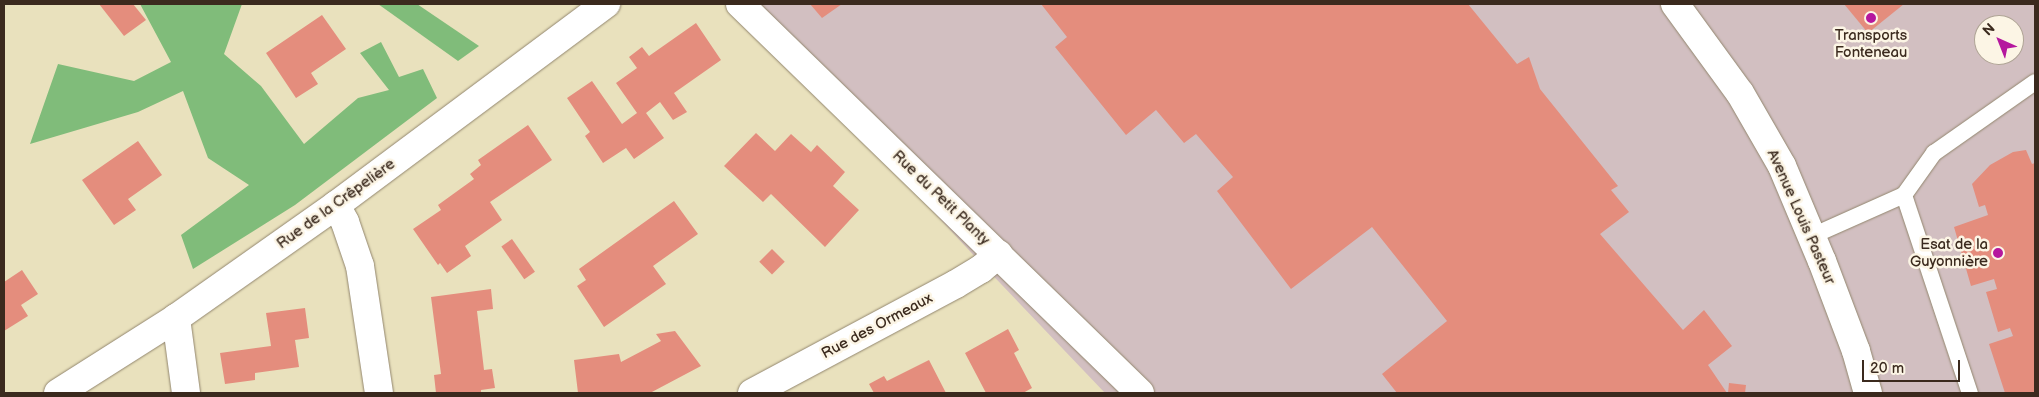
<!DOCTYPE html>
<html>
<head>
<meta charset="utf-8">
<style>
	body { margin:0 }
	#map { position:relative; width:2039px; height:397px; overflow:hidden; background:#e9e1bd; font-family:"Balsamiq Sans",sans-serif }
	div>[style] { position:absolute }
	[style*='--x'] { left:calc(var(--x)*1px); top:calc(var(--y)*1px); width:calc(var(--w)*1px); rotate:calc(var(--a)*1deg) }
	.industrial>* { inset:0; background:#d2bfc1 }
	.forest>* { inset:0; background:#80bc7a }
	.building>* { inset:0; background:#e48d7d; transform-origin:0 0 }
	.roads { filter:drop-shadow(0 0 1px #92866e) drop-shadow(0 0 1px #92866e) }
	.lane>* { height:16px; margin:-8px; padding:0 8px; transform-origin:8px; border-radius:8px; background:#fff }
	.street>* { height:28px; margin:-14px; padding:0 14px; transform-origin:14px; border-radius:14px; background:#fff }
	.dots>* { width:14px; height:14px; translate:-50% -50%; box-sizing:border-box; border:2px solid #fcf5e5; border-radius:50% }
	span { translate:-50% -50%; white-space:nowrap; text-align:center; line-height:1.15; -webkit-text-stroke:5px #fcf5e5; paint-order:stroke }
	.poi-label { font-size:15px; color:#3b2a1e }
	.right { translate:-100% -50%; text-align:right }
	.street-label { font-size:15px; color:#3b2a1e }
	.frame { position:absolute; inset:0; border:5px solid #3b2a1e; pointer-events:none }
	.north { position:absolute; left:1974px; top:15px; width:50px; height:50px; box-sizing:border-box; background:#fcf5e5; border:1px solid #afa495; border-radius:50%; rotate:316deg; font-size:14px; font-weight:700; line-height:20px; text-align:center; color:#3b2a1e }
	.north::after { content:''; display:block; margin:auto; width:18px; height:22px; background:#b5179e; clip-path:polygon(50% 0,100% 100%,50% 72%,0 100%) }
	.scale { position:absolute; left:1862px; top:360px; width:98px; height:22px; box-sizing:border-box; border:2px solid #3b2a1e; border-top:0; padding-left:6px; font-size:15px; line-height:18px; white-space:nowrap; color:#3b2a1e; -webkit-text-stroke:4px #fcf5e5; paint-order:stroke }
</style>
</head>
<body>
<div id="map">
	<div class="industrial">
		<i style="clip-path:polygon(evenodd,741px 4px,2035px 4px,2035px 393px,1105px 393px,979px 261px,741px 4px,1984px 25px,2014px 25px,2014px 55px,1984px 55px,1984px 25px)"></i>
	</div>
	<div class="forest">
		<i style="clip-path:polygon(140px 4px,242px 4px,224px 54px,261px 86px,304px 144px,358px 98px,389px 90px,360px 53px,381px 42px,399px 77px,423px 69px,437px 98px,295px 205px,193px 269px,181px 235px,249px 185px,208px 158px,183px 91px,138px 112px,30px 144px,58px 64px,134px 81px,171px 62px)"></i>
		<i style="clip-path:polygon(378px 4px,417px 4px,479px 46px,458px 61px)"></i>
	</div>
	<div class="building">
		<i style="clip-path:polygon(99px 4px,133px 4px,146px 20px,124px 36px)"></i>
		<i style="clip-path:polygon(810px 4px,842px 4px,822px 18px)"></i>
		<i style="clip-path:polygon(1041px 4px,1468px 4px,1517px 64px,1529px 57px,1540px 89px,1618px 186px,1611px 190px,1629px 212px,1600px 234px,1683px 330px,1704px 310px,1732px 346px,1708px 365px,1727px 393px,1397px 393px,1382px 374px,1447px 321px,1372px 227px,1291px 289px,1217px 191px,1233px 177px,1196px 134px,1184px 143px,1156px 110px,1126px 135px,1055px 47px,1067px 37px)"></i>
		<i style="clip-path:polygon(1844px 4px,1904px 4px,1868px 33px)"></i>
		<i style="clip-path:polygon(322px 15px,346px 49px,311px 73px,318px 84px,296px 98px,266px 53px)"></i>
		<i style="clip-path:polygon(696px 23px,721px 60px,674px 93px,687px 112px,673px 120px,660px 102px,646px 113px,664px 138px,634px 159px,626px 148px,603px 163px,585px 136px,590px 132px,567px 98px,592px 81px,622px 124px,637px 113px,616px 83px,637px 68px,629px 57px,642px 47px,649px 56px)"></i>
		<i style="clip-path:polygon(528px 125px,552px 160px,490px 202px,502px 220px,465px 246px,471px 256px,447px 273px,440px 263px,438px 265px,413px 229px,441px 210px,438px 205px,474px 179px,470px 174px,481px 165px,478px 160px)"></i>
		<i style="clip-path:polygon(756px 133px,775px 151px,791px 134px,811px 152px,817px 145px,845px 172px,833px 186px,859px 210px,825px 247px,771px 194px,763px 202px,724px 166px)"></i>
		<i style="clip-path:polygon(138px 141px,162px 175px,128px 199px,136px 210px,114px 225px,82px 180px)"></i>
		<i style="clip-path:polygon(2026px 150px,2032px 164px,2035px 163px,2035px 393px,2005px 393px,1989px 344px,2013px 336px,2010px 328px,1998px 332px,1986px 292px,1997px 289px,1994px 279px,1971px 286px,1954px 227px,1988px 215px,1985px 205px,1979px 207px,1972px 184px,1990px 165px,2013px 152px)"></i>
		<i style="clip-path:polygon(674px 201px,698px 234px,653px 266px,666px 284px,604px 327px,577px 286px,586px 280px,579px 269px)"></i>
		<i style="left:512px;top:239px;width:40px;height:13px;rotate:55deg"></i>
		<i style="left:772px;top:249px;width:18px;height:18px;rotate:45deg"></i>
		<i style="clip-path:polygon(22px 270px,38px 294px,21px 305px,28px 316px,4px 331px,4px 282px)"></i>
		<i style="clip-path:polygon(491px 289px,493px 309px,477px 311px,484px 370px,492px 369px,495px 388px,481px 390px,481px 393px,436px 393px,434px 375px,441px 374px,431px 297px)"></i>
		<i style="clip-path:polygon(305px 308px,309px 338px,295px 340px,299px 367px,255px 373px,255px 380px,225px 384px,220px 353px,271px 346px,266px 313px)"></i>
		<i style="clip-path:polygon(1008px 329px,1019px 350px,1014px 353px,1032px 388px,1023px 393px,986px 393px,965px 353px)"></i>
		<i style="clip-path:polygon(675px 331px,701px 366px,650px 393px,578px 393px,574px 360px,619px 354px,621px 362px,661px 341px,656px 334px)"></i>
		<i style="clip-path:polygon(929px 360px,946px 393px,874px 393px,869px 384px,884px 376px,887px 381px)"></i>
		<i style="clip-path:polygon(1729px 383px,1746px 385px,1745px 393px,1728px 393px)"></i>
	</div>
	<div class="roads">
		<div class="lane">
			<i style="--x:1904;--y:195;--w:209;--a:71.6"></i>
			<i style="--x:1812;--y:236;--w:101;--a:-24"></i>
			<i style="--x:1904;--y:195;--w:52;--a:-54.5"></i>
			<i style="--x:1934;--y:153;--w:123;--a:-35.1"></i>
		</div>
		<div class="street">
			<i style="--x:740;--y:4;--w:558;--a:44.2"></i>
			<i style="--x:1675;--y:4;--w:110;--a:53.9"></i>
			<i style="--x:1740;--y:93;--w:84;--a:60.1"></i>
			<i style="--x:1782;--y:166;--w:103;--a:67.2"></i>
			<i style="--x:1822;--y:261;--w:96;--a:69.3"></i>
			<i style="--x:1856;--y:351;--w:44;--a:74.1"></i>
			<i style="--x:336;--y:205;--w:19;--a:62"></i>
			<i style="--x:345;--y:222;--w:46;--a:71.2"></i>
			<i style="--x:360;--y:266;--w:128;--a:81.5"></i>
			<i style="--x:176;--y:318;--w:76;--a:82.4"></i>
			<i style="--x:58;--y:393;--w:140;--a:-32.4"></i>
			<i style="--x:176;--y:318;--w:196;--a:-35.2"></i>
			<i style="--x:336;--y:205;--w:337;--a:-36.7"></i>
			<i style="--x:752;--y:393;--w:231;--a:-28.1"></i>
			<i style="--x:956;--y:284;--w:29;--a:-31"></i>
			<i style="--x:981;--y:269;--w:23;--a:-40"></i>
		</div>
	</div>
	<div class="dots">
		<i style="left:1871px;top:18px;background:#b5179e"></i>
		<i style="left:1998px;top:253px;background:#b5179e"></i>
	</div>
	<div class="poi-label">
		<span style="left:1871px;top:44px">Transports<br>Fonteneau</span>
		<span class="right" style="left:1988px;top:253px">Esat de la<br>Guyonnière</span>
	</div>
	<div class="street-label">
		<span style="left:941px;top:198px;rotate:44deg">Rue du Petit Planty</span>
		<span style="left:336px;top:204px;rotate:-36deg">Rue de la Crêpelière</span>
		<span style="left:1801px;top:217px;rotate:66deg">Avenue Louis Pasteur</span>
		<span style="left:877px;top:326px;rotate:-28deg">Rue des Ormeaux</span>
	</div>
	<div class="frame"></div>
	<div class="north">N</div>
	<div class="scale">20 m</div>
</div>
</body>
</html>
